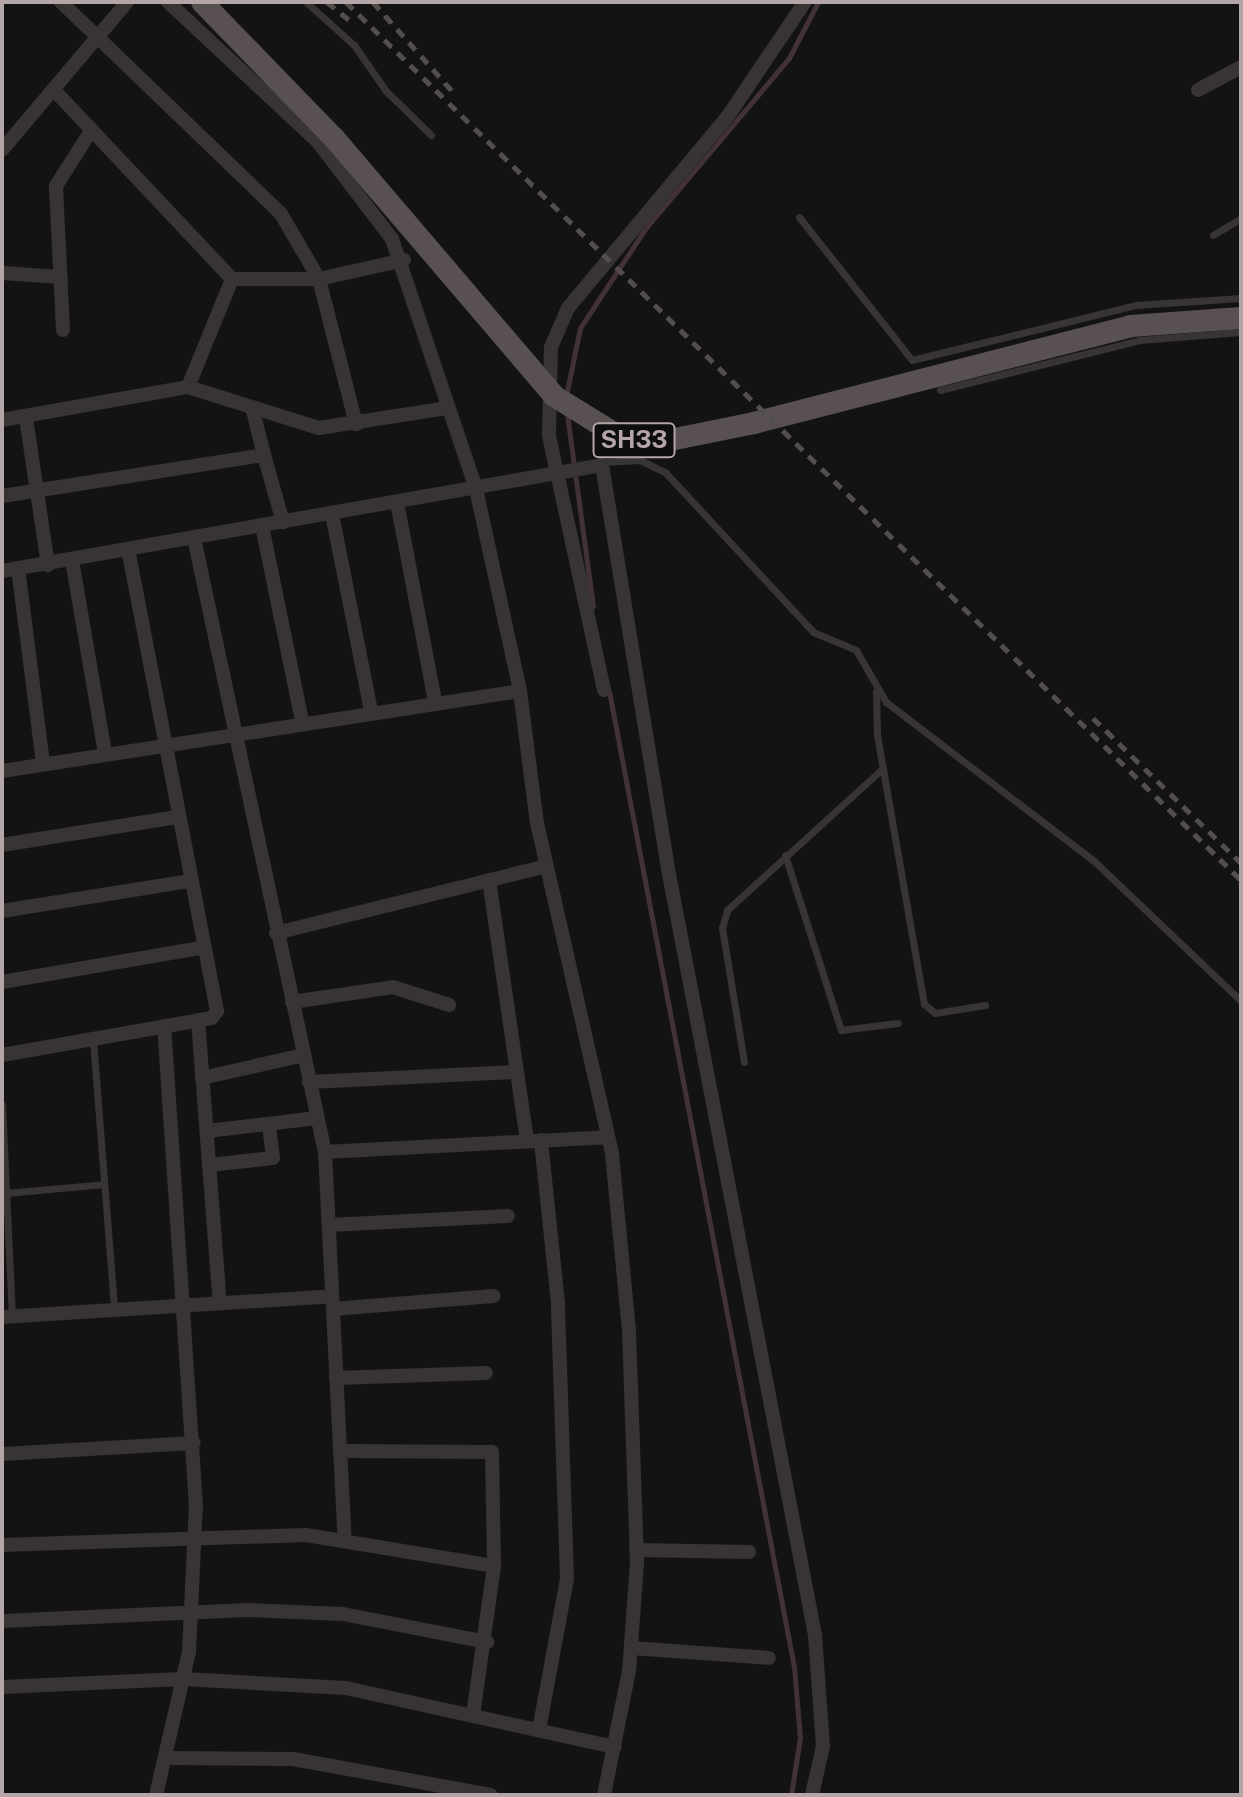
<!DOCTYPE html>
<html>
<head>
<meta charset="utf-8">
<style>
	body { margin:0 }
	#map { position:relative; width:1243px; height:1797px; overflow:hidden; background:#141313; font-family:"Public Sans",sans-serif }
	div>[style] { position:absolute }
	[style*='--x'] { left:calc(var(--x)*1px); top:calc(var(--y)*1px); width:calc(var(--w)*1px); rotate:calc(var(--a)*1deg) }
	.stream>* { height:5px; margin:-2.5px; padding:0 2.5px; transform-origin:2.5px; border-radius:2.5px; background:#433139 }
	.lane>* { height:7px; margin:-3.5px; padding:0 3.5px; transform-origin:3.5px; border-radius:3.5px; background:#393434 }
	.street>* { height:14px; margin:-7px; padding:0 7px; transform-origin:7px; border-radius:7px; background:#393434 }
	.primary>* { height:22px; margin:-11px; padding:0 11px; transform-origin:11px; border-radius:11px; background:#585051 }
	.rail>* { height:5px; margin-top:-2.5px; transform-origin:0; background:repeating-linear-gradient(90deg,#544d4e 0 10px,transparent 0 18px) }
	span { translate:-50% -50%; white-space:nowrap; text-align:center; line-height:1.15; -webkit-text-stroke:6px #0f0e0e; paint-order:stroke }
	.shield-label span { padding:2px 6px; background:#0f0e0e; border:2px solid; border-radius:6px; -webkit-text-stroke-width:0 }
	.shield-label { font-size:24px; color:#b4a5a7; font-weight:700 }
	.frame { position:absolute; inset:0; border:4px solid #b4a5a7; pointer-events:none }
</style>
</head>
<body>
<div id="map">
	<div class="stream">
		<i style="--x:566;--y:396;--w:69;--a:-78.4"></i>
		<i style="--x:580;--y:328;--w:118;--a:-56.7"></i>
		<i style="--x:645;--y:229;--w:224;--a:-49.9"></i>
		<i style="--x:789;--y:58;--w:63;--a:-62.6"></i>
		<i style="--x:567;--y:414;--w:194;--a:82.3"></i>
		<i style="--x:609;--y:691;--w:993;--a:79.27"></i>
		<i style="--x:794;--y:1667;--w:71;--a:85.2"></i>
		<i style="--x:800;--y:1738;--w:58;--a:99"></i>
	</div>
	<div class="lane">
		<i style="--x:306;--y:2;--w:64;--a:41.9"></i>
		<i style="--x:354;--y:45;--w:56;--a:55.2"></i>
		<i style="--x:386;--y:91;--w:63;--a:44.4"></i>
		<i style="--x:799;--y:217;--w:182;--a:51.7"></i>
		<i style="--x:912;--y:360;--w:231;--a:-13.8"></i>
		<i style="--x:1136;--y:305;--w:105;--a:-3.8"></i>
		<i style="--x:1213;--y:235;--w:33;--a:-31"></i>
		<i style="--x:940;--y:390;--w:206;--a:-14"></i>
		<i style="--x:1140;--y:340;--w:101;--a:-4.5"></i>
		<i style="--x:602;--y:462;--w:38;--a:-3"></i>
		<i style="--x:640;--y:460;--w:28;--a:26"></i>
		<i style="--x:665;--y:472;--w:218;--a:47.2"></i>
		<i style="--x:813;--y:632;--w:47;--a:22.7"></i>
		<i style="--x:856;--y:650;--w:60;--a:60"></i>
		<i style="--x:886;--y:702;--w:262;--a:37.4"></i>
		<i style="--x:1094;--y:861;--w:203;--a:43.6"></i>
		<i style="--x:876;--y:691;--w:44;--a:88.7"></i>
		<i style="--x:877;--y:735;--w:273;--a:80.1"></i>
		<i style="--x:924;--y:1004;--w:14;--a:39"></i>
		<i style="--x:935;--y:1013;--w:51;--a:-9.1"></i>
		<i style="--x:785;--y:855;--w:184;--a:72.3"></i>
		<i style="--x:841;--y:1030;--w:57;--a:-7"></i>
		<i style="--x:93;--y:1040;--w:270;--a:85.5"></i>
		<i style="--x:744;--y:1062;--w:136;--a:-99.3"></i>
		<i style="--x:722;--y:928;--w:19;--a:-74"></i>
		<i style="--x:727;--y:910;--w:211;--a:-42.3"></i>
		<i style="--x:2;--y:1105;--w:211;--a:87.3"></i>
		<i style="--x:6;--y:1193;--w:98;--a:-5.2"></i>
	</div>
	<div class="street">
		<i style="--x:61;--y:2;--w:306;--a:43.9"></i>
		<i style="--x:281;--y:214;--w:75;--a:59.7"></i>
		<i style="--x:319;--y:279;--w:150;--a:75.7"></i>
		<i style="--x:168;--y:2;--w:205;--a:43"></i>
		<i style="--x:318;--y:142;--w:122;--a:52.7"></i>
		<i style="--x:392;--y:239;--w:264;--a:71.4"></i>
		<i style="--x:476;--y:489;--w:207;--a:77.7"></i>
		<i style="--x:520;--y:691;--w:133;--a:82.7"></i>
		<i style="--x:537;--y:823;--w:339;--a:77.2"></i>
		<i style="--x:612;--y:1154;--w:178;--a:84.5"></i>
		<i style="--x:629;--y:1331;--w:232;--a:88"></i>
		<i style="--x:637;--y:1563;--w:108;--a:94.2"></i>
		<i style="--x:629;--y:1671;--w:126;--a:101.4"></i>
		<i style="--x:54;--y:90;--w:260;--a:46.7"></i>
		<i style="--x:232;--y:279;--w:87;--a:0"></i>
		<i style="--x:319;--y:279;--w:87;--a:-12.6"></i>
		<i style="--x:1198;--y:90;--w:49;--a:-28.1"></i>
		<i style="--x:2;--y:150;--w:194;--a:-49.8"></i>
		<i style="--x:2;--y:273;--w:59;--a:3.9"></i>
		<i style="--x:63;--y:330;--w:144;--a:-92.8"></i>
		<i style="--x:56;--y:186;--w:67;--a:-57.7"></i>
		<i style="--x:188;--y:387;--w:117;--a:-67.8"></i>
		<i style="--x:26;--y:418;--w:149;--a:81.5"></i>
		<i style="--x:2;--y:420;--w:189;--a:-10.1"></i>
		<i style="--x:188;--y:387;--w:137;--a:17.4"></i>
		<i style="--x:319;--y:428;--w:129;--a:-8.9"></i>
		<i style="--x:264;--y:455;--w:70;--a:74.2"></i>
		<i style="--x:2;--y:496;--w:265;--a:-8.9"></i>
		<i style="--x:264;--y:455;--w:49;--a:-104"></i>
		<i style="--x:397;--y:502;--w:204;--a:79.2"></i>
		<i style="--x:332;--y:514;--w:201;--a:78.8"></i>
		<i style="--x:262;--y:526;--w:199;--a:78.4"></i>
		<i style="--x:194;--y:538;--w:628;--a:77.96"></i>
		<i style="--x:325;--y:1152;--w:390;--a:87.1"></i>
		<i style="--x:72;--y:560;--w:196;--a:80.3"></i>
		<i style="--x:18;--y:568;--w:198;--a:82.7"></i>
		<i style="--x:2;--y:571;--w:609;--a:-10.02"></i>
		<i style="--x:602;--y:465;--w:409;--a:80.7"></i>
		<i style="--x:668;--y:869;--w:780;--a:79.14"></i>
		<i style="--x:815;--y:1635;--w:111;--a:85.9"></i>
		<i style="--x:823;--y:1746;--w:50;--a:102.7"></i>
		<i style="--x:604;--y:690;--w:261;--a:-102.2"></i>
		<i style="--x:549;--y:435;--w:88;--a:-88.7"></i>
		<i style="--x:551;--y:347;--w:43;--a:-66.4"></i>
		<i style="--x:568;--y:308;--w:250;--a:-50.2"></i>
		<i style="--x:728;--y:116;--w:138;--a:-56"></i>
		<i style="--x:2;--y:771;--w:524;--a:-8.78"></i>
		<i style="--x:2;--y:845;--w:177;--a:-9.1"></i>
		<i style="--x:489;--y:880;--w:264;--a:81.7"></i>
		<i style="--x:2;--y:911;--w:189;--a:-9.1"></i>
		<i style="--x:276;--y:933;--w:278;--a:-13.9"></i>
		<i style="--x:2;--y:982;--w:202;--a:-9.7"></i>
		<i style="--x:292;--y:1002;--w:102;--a:-8.4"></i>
		<i style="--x:393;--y:987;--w:59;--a:17.8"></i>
		<i style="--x:198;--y:1020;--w:284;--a:85.6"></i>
		<i style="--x:2;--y:1055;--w:213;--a:-10"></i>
		<i style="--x:212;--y:1018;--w:9;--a:-54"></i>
		<i style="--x:217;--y:1011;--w:470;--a:-100.9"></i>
		<i style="--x:202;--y:1078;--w:105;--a:-12.7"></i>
		<i style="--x:309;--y:1082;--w:208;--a:-2.8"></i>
		<i style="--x:207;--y:1131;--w:111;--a:-6.7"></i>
		<i style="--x:325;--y:1152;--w:283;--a:-3"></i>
		<i style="--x:209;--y:1165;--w:64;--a:-6.2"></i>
		<i style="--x:273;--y:1158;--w:34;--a:-97"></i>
		<i style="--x:329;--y:1225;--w:179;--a:-2.9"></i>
		<i style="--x:333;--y:1309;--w:161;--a:-4.6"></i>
		<i style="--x:2;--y:1317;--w:331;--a:-3.6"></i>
		<i style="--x:336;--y:1378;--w:150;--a:-1.9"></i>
		<i style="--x:340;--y:1451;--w:152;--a:0.4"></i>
		<i style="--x:492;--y:1452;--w:114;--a:89"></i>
		<i style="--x:494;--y:1566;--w:151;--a:98"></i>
		<i style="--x:2;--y:1454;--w:192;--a:-3.3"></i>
		<i style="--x:2;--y:1545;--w:304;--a:-1.9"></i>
		<i style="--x:306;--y:1535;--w:191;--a:9.4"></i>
		<i style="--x:636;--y:1550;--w:113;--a:1"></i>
		<i style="--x:2;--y:1621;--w:245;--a:-2.6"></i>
		<i style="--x:247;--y:1610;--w:96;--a:2.4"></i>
		<i style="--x:343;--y:1614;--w:147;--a:11"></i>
		<i style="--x:631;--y:1648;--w:138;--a:4.1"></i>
		<i style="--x:2;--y:1687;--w:181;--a:-2.5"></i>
		<i style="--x:183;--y:1679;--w:163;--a:3.2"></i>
		<i style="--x:346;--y:1688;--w:275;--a:12.4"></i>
		<i style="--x:539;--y:1730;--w:154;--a:-79.5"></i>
		<i style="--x:567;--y:1579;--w:276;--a:-91.9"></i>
		<i style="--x:558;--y:1303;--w:164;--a:-96"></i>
		<i style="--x:168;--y:1758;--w:125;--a:0.5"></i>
		<i style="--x:293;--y:1759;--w:201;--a:10.3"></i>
		<i style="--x:156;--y:1795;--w:147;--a:-77"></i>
		<i style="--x:189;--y:1652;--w:146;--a:-87.3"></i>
		<i style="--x:196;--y:1506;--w:481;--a:-93.8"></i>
	</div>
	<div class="primary">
		<i style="--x:202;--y:2;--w:190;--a:45.9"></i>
		<i style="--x:334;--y:138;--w:339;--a:49.5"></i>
		<i style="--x:554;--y:396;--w:80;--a:31.7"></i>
		<i style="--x:622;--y:438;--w:48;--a:2.4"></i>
		<i style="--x:670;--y:440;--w:86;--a:-11.4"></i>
		<i style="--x:754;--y:423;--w:389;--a:-14.4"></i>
		<i style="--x:1131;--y:326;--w:110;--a:-4.2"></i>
	</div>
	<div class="rail">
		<i style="--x:327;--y:2;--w:36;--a:39"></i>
		<i style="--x:346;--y:2;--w:1254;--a:44.45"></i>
		<i style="--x:373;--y:2;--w:125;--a:48.3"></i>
		<i style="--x:1093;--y:718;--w:207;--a:44.4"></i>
	</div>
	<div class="shield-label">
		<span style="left:634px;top:440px">SH33</span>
	</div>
	<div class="frame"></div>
</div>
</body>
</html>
